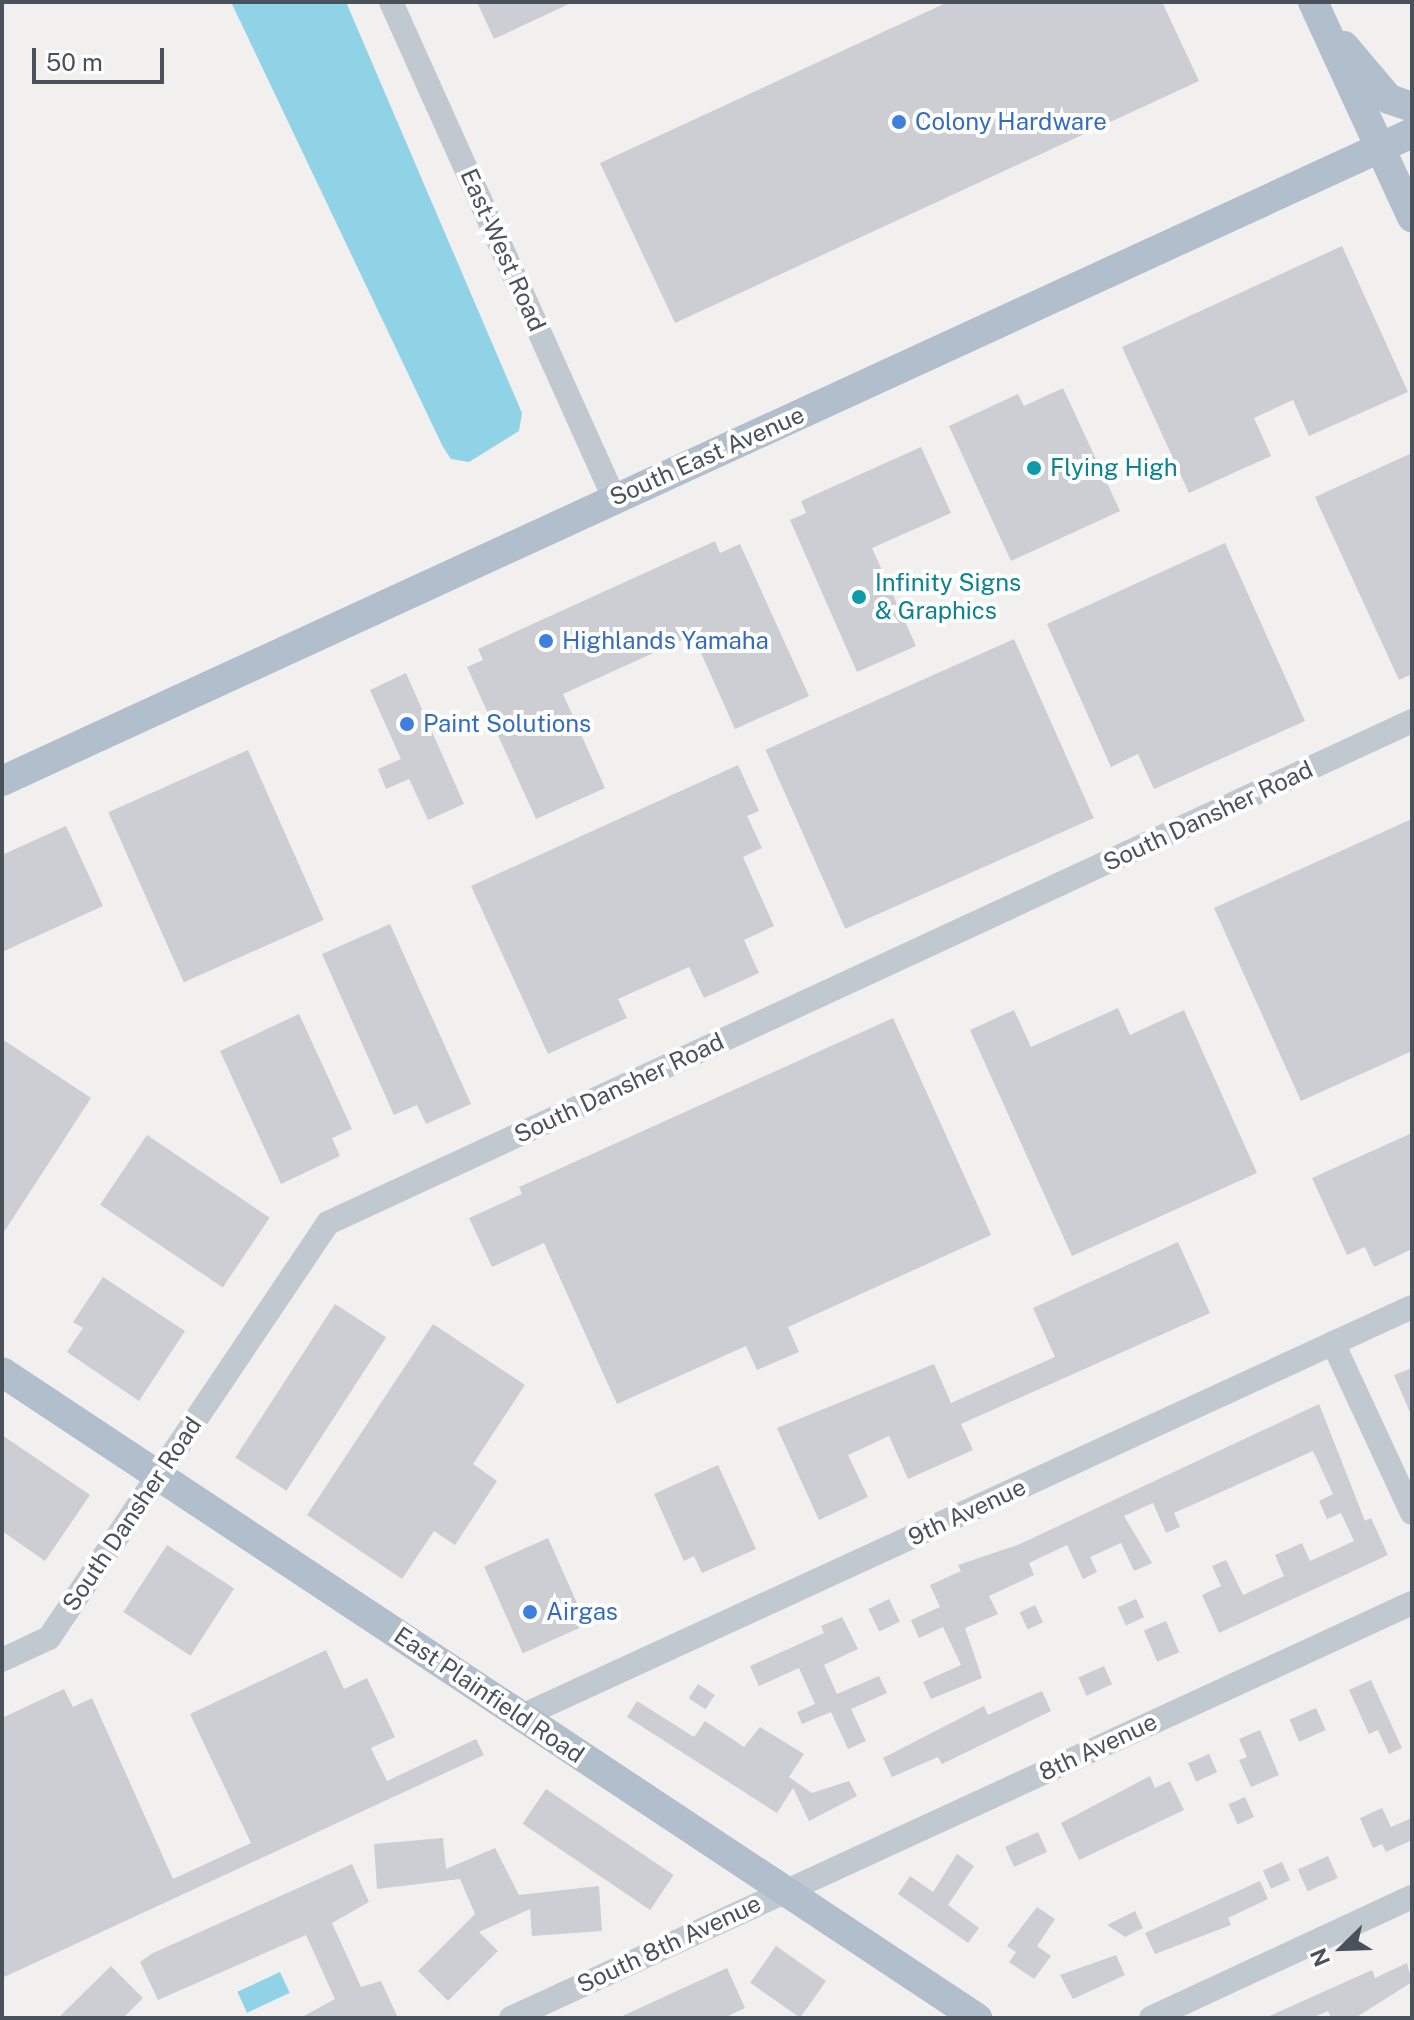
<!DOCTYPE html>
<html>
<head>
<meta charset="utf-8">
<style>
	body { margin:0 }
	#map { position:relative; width:1414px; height:2020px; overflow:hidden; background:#f2efef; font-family:"Public Sans",sans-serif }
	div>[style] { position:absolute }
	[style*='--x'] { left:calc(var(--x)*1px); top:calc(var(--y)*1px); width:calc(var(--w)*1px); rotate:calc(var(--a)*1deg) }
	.water>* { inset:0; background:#91d3e6; transform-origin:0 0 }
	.building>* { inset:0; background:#ccced3; transform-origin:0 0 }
	.minor>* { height:24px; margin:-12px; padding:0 12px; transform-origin:12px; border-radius:12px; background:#c1c9d0 }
	.major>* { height:30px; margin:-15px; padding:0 15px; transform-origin:15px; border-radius:15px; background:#b1becc }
	.dots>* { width:22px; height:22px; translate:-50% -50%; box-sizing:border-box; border:4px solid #fff; border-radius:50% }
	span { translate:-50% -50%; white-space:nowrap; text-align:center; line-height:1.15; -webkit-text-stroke:8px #fff; paint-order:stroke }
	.shop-label { font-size:24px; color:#366cbe }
	.left { translate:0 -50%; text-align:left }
	.street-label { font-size:24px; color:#49525b }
	.culture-label { font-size:24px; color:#0d838f }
	.frame { position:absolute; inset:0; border:4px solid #49525b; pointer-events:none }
	.north { position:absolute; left:1302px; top:1908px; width:80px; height:80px; -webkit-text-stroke:6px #fff; paint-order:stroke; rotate:247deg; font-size:22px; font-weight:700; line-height:32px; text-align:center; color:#49525b }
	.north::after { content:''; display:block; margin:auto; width:28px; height:36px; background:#49525b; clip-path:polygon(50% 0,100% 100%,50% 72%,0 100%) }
	.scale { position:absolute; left:32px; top:48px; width:132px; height:36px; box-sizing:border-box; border:4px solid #49525b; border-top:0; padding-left:10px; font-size:24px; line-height:28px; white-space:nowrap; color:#49525b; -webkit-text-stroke:6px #fff; paint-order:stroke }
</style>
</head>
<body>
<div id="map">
	<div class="water">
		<i style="clip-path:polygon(231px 2px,346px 2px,522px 413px,519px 431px,469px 462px,451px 459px,443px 447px)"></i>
		<i style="left:280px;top:1972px;width:23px;height:47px;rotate:65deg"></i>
	</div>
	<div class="building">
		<i style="clip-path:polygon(477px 2px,573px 2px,494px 39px)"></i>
		<i style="clip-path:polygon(948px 2px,1162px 2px,1199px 81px,675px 323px,600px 163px)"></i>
		<i style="clip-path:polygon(1342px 246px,1408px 392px,1309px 436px,1293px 400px,1254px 418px,1271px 456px,1189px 493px,1122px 347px)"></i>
		<i style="clip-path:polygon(1063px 388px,1120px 511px,1011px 561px,949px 426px,1018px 394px,1024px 406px)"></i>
		<i style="clip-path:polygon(921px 447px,951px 513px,872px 548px,916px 646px,857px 672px,790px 520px,806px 513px,801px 501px)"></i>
		<i style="clip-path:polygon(1412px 453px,1412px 674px,1399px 680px,1315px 497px)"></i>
		<i style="clip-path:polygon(715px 541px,720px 553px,740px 544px,809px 696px,735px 729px,693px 635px,563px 694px,605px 788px,536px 819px,467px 667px,483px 660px,478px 649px)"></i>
		<i style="clip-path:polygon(1225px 543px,1305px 721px,1154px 789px,1138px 754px,1111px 767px,1047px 624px)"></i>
		<i style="left:1014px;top:639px;width:196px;height:272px;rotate:66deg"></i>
		<i style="clip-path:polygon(406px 673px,464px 804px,428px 820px,409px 779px,386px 789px,378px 769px,401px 759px,370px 690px)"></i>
		<i style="left:248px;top:750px;width:186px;height:153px;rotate:66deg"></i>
		<i style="clip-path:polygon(738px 765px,759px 811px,747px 816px,762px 848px,743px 857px,774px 926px,744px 940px,759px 973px,704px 998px,689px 967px,618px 999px,627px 1018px,548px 1054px,471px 886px)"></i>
		<i style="clip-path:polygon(1412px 819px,1412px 1051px,1301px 1101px,1214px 908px)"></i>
		<i style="clip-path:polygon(66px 826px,103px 906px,2px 952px,2px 855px)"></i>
		<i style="clip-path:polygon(390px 924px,471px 1104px,426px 1124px,417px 1105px,394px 1115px,322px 954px)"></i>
		<i style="clip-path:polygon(1118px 1008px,1130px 1035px,1184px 1010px,1257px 1173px,1072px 1256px,970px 1030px,1014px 1010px,1031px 1047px)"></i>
		<i style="clip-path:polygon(299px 1014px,352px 1129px,332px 1138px,340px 1156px,281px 1184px,220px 1051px)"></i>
		<i style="clip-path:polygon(893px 1018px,991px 1235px,788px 1327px,799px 1352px,757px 1370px,746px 1346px,617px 1404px,544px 1243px,492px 1267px,469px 1218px,522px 1194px,519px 1187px)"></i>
		<i style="clip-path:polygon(2px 1039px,91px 1098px,2px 1235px)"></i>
		<i style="clip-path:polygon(1412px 1133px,1412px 1249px,1374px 1267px,1365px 1247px,1347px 1255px,1312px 1178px)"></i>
		<i style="left:147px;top:1135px;width:148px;height:84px;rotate:34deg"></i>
		<i style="clip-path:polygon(1178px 1242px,1210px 1313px,961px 1424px,973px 1450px,908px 1479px,889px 1436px,848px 1455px,868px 1497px,819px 1520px,777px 1428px,934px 1364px,951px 1403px,1055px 1357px,1033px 1308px)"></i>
		<i style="clip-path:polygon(103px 1277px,185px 1331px,139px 1401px,67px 1352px,83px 1328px,73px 1322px)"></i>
		<i style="left:335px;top:1304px;width:61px;height:183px;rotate:33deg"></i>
		<i style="clip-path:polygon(433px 1324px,525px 1385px,473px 1464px,497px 1481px,455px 1545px,434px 1531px,402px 1579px,307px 1515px)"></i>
		<i style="clip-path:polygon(1412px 1368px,1412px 1417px,1394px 1375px)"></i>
		<i style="clip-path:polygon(1319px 1404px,1365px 1521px,1371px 1518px,1388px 1555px,1219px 1633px,1202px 1595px,1221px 1586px,1212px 1566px,1226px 1560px,1243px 1595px,1284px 1576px,1275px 1555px,1302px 1543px,1310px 1561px,1354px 1541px,1341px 1513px,1327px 1519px,1319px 1501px,1333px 1494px,1313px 1451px,1174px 1513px,1180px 1527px,1166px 1533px,1153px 1503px,1124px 1516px,1152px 1563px,1134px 1571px,1121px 1543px,1090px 1557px,1097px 1572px,1083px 1579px,1067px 1545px,1029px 1563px,1034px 1575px,989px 1596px,998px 1614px,965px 1628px,982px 1678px,931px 1699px,923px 1682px,961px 1665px,943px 1627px,919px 1638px,911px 1620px,940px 1607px,930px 1585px,961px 1571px,958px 1565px,1020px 1544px)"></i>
		<i style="clip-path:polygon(2px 1435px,90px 1495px,45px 1561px,2px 1531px)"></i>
		<i style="clip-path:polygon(718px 1465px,756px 1549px,702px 1573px,694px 1556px,684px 1561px,654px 1494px)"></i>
		<i style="left:548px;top:1538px;width:95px;height:70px;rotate:66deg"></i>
		<i style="left:167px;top:1545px;width:80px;height:80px;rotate:33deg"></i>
		<i style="left:889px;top:1599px;width:25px;height:23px;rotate:64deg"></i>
		<i style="left:1136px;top:1599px;width:20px;height:20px;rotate:66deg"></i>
		<i style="left:1035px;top:1605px;width:19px;height:17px;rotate:65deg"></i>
		<i style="clip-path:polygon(842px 1617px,858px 1649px,824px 1665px,837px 1694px,879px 1676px,887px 1693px,851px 1709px,866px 1741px,848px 1749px,831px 1712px,802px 1724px,797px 1712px,815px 1704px,799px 1668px,759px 1686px,750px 1666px,824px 1633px,821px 1626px)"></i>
		<i style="left:1166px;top:1621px;width:34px;height:24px;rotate:67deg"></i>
		<i style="clip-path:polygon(326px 1650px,344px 1689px,367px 1678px,395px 1737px,371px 1748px,387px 1781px,476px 1739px,484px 1755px,2px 1978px,2px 1718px,64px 1689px,73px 1707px,92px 1698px,173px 1879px,251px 1843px,190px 1714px)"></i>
		<i style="left:1104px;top:1666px;width:20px;height:28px;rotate:66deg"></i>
		<i style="clip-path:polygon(1371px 1680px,1402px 1748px,1389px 1754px,1378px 1730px,1369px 1734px,1349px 1690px)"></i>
		<i style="left:698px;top:1684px;width:20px;height:17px;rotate:33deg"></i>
		<i style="clip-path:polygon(1042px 1691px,1051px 1711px,942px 1764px,938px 1757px,892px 1777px,883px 1758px,984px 1706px,988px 1715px)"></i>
		<i style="clip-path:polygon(637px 1701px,694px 1737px,705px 1721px,744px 1747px,760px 1727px,804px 1754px,789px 1777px,812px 1793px,849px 1781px,857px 1796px,809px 1821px,793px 1788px,777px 1813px,627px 1717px)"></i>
		<i style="left:1316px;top:1708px;width:24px;height:29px;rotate:66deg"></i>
		<i style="clip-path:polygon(1260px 1730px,1279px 1775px,1251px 1787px,1239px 1760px,1247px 1757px,1239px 1739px)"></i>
		<i style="left:1209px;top:1754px;width:20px;height:23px;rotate:66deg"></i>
		<i style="clip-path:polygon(1150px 1776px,1155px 1788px,1170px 1781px,1184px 1810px,1079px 1860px,1061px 1823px)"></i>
		<i style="left:546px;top:1789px;width:154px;height:42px;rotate:34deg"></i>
		<i style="left:1245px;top:1797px;width:22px;height:18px;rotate:66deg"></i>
		<i style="clip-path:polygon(1382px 1808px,1391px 1827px,1412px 1818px,1412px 1840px,1386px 1852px,1382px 1844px,1373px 1848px,1360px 1818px)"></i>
		<i style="left:1038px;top:1832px;width:22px;height:36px;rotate:66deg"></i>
		<i style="clip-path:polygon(443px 1838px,446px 1869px,495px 1848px,519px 1895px,599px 1886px,602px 1931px,532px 1936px,530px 1909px,479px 1932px,498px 1951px,448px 2001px,418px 1971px,475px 1914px,460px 1879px,377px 1889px,374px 1844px)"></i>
		<i style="clip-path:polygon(957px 1854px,974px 1866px,948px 1905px,979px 1928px,968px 1943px,898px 1894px,910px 1876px,933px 1892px)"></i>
		<i style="left:1328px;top:1856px;width:24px;height:33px;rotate:66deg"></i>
		<i style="left:1282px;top:1862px;width:20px;height:21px;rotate:66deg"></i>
		<i style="clip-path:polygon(352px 1864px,369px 1902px,332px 1923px,361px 1987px,381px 1981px,398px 2018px,300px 2018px,335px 1999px,306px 1935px,158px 2000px,140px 1962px,153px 1953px)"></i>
		<i style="clip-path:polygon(1260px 1881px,1268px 1899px,1228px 1918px,1231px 1925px,1155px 1954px,1145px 1933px)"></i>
		<i style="clip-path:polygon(1037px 1907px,1055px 1919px,1037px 1946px,1051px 1956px,1034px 1979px,1009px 1962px,1016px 1952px,1007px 1946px)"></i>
		<i style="clip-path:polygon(1135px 1911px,1143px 1928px,1125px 1937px,1107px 1925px)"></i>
		<i style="left:776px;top:1946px;width:61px;height:45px;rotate:35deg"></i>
		<i style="clip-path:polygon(1116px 1955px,1125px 1975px,1073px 1999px,1060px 1975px)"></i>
		<i style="clip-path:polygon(1407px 1963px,1412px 1982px,1355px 2018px,1331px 2018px,1328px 2011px,1312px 2018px,1265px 2018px,1372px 1970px,1375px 1978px)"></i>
		<i style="clip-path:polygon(111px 1966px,143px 1998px,123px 2018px,58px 2018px)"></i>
		<i style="clip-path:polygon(727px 1968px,745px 2008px,724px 2018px,618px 2018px)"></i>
	</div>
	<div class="minor">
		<i style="--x:391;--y:2;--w:544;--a:65.79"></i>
		<i style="--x:1333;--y:1343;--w:187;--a:65.1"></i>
		<i style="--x:2;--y:1660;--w:52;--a:-25.1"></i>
		<i style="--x:49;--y:1638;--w:500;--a:-56.09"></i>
		<i style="--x:328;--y:1223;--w:1195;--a:-24.85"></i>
		<i style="--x:522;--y:1716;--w:979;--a:-24.68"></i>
		<i style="--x:511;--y:2018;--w:992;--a:-24.73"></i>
		<i style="--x:1151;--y:2018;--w:288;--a:-24.9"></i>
	</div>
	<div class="major">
		<i style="--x:1313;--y:2;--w:237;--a:65.3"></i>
		<i style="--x:1344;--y:46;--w:70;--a:49.7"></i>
		<i style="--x:1389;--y:99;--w:24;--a:19"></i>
		<i style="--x:2;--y:781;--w:1552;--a:-24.68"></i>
		<i style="--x:2;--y:1372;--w:1170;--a:33.53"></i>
	</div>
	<div class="dots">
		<i style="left:899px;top:122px;background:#3f7fe0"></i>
		<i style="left:1034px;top:468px;background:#0f9aa8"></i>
		<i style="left:859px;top:597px;background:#0f9aa8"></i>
		<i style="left:546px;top:641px;background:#3f7fe0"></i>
		<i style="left:407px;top:724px;background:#3f7fe0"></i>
		<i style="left:530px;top:1612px;background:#3f7fe0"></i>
	</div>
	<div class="shop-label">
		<span class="left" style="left:915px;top:122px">Colony Hardware</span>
		<span class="left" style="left:562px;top:641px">Highlands Yamaha</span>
		<span class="left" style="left:423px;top:724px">Paint Solutions</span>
		<span class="left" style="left:546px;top:1612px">Airgas</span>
	</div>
	<div class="street-label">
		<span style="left:503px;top:250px;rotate:66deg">East-West Road</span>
		<span style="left:707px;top:456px;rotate:-24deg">South East Avenue</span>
		<span style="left:1208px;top:816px;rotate:-25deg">South Dansher Road</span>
		<span style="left:619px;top:1088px;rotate:-25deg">South Dansher Road</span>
		<span style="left:967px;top:1512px;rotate:-25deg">9th Avenue</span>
		<span style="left:132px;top:1514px;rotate:-56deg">South Dansher Road</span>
		<span style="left:489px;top:1695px;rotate:34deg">East Plainfield Road</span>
		<span style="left:1098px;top:1747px;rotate:-25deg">8th Avenue</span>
		<span style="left:669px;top:1944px;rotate:-25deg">South 8th Avenue</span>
	</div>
	<div class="culture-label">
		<span class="left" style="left:1050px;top:468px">Flying High</span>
		<span class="left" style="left:875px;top:597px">Infinity Signs<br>&amp; Graphics</span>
	</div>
	<div class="frame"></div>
	<div class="north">N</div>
	<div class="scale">50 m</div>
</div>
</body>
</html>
